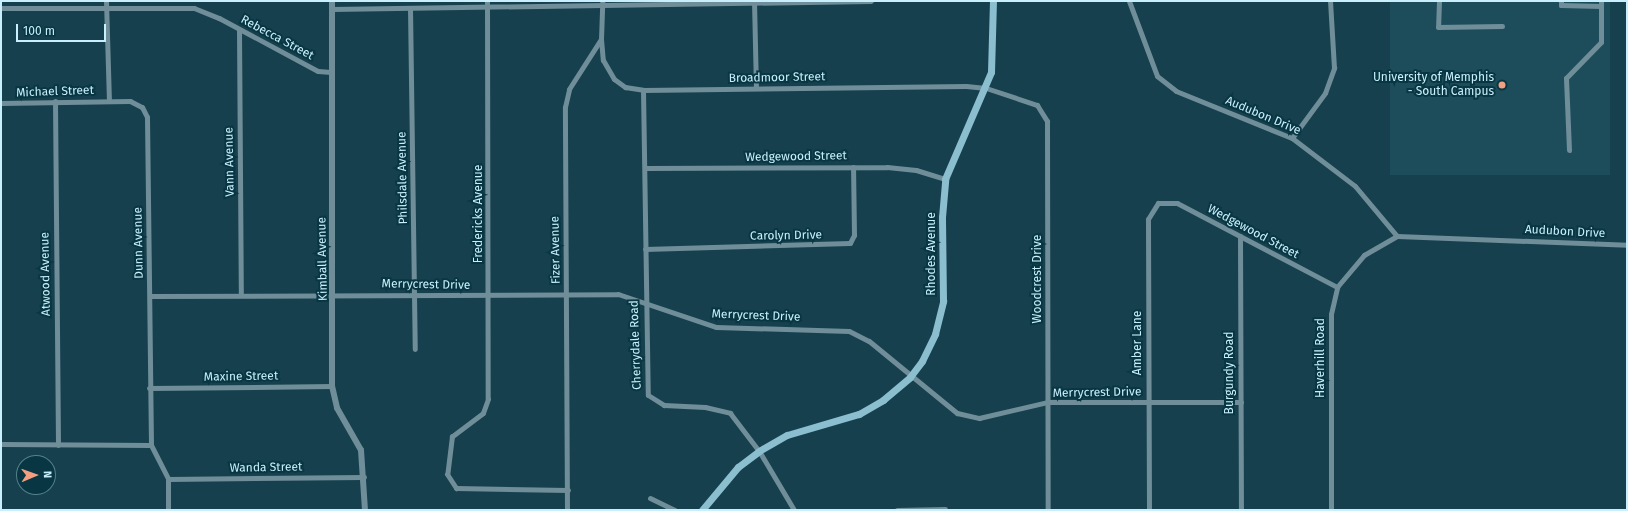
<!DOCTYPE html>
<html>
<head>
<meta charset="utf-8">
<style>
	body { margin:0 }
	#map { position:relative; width:1628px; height:511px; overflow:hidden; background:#16404d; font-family:"Fira Sans",sans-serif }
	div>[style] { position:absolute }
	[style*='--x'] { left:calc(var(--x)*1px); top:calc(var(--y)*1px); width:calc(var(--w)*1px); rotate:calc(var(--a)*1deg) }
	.built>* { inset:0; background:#1d4d5b; transform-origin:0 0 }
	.minor>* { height:5px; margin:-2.5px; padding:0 2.5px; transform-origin:2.5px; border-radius:2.5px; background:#6f8e99 }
	.tertiary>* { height:6px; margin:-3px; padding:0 3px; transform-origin:3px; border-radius:3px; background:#6f8e99 }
	.secondary>* { height:7px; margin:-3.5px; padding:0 3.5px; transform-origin:3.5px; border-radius:3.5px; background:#8bbece }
	.dots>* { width:11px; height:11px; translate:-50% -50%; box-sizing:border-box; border:2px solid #083642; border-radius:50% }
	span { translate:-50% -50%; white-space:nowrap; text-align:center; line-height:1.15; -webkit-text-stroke:4px #083642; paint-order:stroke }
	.street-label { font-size:12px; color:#c9effc }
	.poi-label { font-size:12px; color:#c9effc }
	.right { translate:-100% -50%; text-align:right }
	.frame { position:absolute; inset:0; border:2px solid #c9effc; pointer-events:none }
	.north { position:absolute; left:16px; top:455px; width:40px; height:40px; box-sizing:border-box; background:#083642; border:1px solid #55808c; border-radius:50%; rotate:88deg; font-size:11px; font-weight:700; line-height:16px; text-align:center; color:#c9effc }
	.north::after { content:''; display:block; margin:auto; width:14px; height:18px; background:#f3a082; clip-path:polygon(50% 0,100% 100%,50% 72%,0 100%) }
	.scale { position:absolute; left:16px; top:24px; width:90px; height:18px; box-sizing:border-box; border:2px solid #c9effc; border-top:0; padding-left:5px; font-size:12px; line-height:14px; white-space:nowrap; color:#c9effc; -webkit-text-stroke:3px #083642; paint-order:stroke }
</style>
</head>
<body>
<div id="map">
	<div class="built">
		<i style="left:1390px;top:1px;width:220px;height:174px"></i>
	</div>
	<div class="minor">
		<i style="--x:106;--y:1;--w:99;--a:88.3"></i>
		<i style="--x:487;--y:1;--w:398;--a:89.9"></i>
		<i style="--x:488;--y:399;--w:15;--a:110"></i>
		<i style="--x:483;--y:413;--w:39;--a:143"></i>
		<i style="--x:452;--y:436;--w:38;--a:97"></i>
		<i style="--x:447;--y:474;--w:17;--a:57"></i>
		<i style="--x:456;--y:488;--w:112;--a:1"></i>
		<i style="--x:754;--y:1;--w:87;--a:88.7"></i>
		<i style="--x:1129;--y:1;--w:80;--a:69.5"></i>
		<i style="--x:1157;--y:76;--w:24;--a:38"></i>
		<i style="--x:1176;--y:91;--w:125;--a:22.1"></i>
		<i style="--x:1292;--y:138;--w:79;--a:37.3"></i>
		<i style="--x:1355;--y:186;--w:65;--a:50"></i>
		<i style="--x:1397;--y:236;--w:230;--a:2.2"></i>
		<i style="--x:1439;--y:1;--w:26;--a:92"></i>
		<i style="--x:1438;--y:27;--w:64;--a:-0.9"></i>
		<i style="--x:1561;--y:1;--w:4;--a:90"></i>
		<i style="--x:1561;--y:5;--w:40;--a:1.4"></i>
		<i style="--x:1;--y:8;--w:193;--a:0"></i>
		<i style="--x:194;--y:8;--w:27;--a:22"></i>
		<i style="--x:219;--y:18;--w:112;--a:28.2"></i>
		<i style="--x:318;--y:71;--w:13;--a:4"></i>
		<i style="--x:410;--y:8;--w:341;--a:89.2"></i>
		<i style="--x:332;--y:9;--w:539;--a:-0.85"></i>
		<i style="--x:239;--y:30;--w:264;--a:89.6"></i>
		<i style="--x:601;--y:39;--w:21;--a:85"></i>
		<i style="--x:603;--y:60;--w:22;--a:60"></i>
		<i style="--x:614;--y:79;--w:14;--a:36"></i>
		<i style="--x:625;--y:87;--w:18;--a:9"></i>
		<i style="--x:643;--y:90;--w:323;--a:-0.7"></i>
		<i style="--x:966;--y:86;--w:20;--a:6"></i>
		<i style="--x:986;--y:88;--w:54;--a:18.4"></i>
		<i style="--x:1037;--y:105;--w:19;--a:58"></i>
		<i style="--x:1047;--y:121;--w:389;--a:89.9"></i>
		<i style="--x:643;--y:90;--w:305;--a:89.1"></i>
		<i style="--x:648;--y:395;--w:19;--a:32"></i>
		<i style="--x:664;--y:405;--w:41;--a:2.8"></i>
		<i style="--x:705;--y:407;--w:26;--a:13"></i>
		<i style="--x:730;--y:413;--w:48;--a:52.7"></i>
		<i style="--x:759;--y:451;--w:69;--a:59.3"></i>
		<i style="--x:55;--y:101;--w:344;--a:89.5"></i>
		<i style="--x:1;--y:103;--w:129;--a:-0.9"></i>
		<i style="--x:130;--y:101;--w:13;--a:27"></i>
		<i style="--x:142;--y:107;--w:11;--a:63"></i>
		<i style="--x:147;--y:117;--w:328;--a:89.3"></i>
		<i style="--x:151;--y:445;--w:38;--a:63"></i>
		<i style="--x:168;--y:479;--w:31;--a:90"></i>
		<i style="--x:1292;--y:138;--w:56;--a:-53.7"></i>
		<i style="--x:1325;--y:93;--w:27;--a:-70"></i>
		<i style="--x:1334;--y:68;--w:67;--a:-93.4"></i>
		<i style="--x:1569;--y:150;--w:72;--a:-92.4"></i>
		<i style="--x:1566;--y:78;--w:50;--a:-45.8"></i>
		<i style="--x:1601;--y:42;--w:41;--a:-90"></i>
		<i style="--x:645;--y:168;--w:242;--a:-0.2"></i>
		<i style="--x:887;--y:167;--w:29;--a:6"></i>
		<i style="--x:916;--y:170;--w:30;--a:17"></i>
		<i style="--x:1240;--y:236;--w:274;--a:89.8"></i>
		<i style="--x:645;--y:249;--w:205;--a:-1.7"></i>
		<i style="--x:850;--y:243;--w:9;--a:-63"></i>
		<i style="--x:854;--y:235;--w:68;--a:-90.8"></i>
		<i style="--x:150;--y:296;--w:468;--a:-0.2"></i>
		<i style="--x:618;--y:294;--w:103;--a:18.6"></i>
		<i style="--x:716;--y:327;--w:133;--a:1.7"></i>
		<i style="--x:849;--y:331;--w:22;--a:27"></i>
		<i style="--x:869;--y:341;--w:114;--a:39.3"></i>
		<i style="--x:957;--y:413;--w:23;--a:13"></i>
		<i style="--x:979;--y:418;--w:71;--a:-13.1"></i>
		<i style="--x:1048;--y:402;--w:193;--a:0"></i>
		<i style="--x:149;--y:388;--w:183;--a:-0.6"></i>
		<i style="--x:1;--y:444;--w:150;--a:0.4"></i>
		<i style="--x:168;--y:479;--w:196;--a:-0.6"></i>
		<i style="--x:650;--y:498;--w:28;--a:26"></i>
		<i style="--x:567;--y:510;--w:403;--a:-90.3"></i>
		<i style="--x:565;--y:107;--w:18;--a:-77"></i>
		<i style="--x:569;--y:89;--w:59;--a:-57.4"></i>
		<i style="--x:601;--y:39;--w:38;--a:-88"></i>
		<i style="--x:897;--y:510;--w:48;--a:-1.2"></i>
		<i style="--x:1149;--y:510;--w:291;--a:-90.2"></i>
		<i style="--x:1148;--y:219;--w:19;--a:-58"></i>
		<i style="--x:1158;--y:203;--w:19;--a:0"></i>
		<i style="--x:1177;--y:203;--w:181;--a:27.7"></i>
		<i style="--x:1331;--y:510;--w:196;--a:-90"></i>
		<i style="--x:1331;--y:314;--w:28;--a:-77"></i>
		<i style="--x:1337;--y:287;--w:42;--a:-49.8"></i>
		<i style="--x:1364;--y:255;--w:38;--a:-30"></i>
	</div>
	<div class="tertiary">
		<i style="--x:332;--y:1;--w:385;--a:90"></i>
		<i style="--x:332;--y:386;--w:23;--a:77"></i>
		<i style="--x:337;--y:408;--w:48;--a:60.3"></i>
		<i style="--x:361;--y:450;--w:60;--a:86.2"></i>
	</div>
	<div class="secondary">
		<i style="--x:702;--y:510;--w:56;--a:-50.1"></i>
		<i style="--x:738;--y:467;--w:26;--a:-37"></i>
		<i style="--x:759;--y:451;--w:32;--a:-30"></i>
		<i style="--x:787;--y:435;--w:75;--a:-16.3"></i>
		<i style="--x:859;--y:414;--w:28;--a:-30"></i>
		<i style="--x:883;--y:400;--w:35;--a:-40"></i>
		<i style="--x:910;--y:377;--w:20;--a:-53"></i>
		<i style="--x:922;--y:361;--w:30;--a:-64"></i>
		<i style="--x:935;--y:334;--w:34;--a:-76"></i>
		<i style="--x:943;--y:301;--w:84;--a:-90.7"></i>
		<i style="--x:942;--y:217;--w:38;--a:-85"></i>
		<i style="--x:945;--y:179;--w:116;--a:-66.7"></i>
		<i style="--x:991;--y:72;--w:71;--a:-88.4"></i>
	</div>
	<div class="dots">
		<i style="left:1502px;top:85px;background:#f3a082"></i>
	</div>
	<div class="street-label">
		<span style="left:277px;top:38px;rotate:28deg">Rebecca Street</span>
		<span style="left:777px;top:78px;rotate:-1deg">Broadmoor Street</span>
		<span style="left:55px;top:92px;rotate:-2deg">Michael Street</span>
		<span style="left:1263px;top:116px;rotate:23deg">Audubon Drive</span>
		<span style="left:796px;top:157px;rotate:-1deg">Wedgewood Street</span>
		<span style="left:230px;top:162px;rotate:-91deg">Vann Avenue</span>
		<span style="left:403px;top:178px;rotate:-91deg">Philsdale Avenue</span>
		<span style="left:479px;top:214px;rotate:-90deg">Fredericks Avenue</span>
		<span style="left:1253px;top:232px;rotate:28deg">Wedgewood Street</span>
		<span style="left:1565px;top:232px;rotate:3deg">Audubon Drive</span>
		<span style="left:786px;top:236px;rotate:-1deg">Carolyn Drive</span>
		<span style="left:139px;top:243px;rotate:-91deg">Dunn Avenue</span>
		<span style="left:556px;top:250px;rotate:-91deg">Fizer Avenue</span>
		<span style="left:932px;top:254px;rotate:-90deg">Rhodes Avenue</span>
		<span style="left:323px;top:259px;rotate:-91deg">Kimball Avenue</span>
		<span style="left:46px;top:274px;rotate:-91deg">Atwood Avenue</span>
		<span style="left:1038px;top:279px;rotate:-90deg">Woodcrest Drive</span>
		<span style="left:426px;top:285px;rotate:1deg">Merrycrest Drive</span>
		<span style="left:756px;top:316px;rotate:2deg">Merrycrest Drive</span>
		<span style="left:1138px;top:343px;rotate:-90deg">Amber Lane</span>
		<span style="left:636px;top:345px;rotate:-92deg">Cherrydale Road</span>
		<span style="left:1321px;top:358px;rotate:-90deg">Haverhill Road</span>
		<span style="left:1230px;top:373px;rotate:-90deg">Burgundy Road</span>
		<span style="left:241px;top:377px;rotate:-1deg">Maxine Street</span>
		<span style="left:1097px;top:393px;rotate:-1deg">Merrycrest Drive</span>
		<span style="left:266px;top:468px;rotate:-1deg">Wanda Street</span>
	</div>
	<div class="poi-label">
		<span class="right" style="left:1494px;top:85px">University of Memphis<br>- South Campus</span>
	</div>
	<div class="frame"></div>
	<div class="north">N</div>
	<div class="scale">100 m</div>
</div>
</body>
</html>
